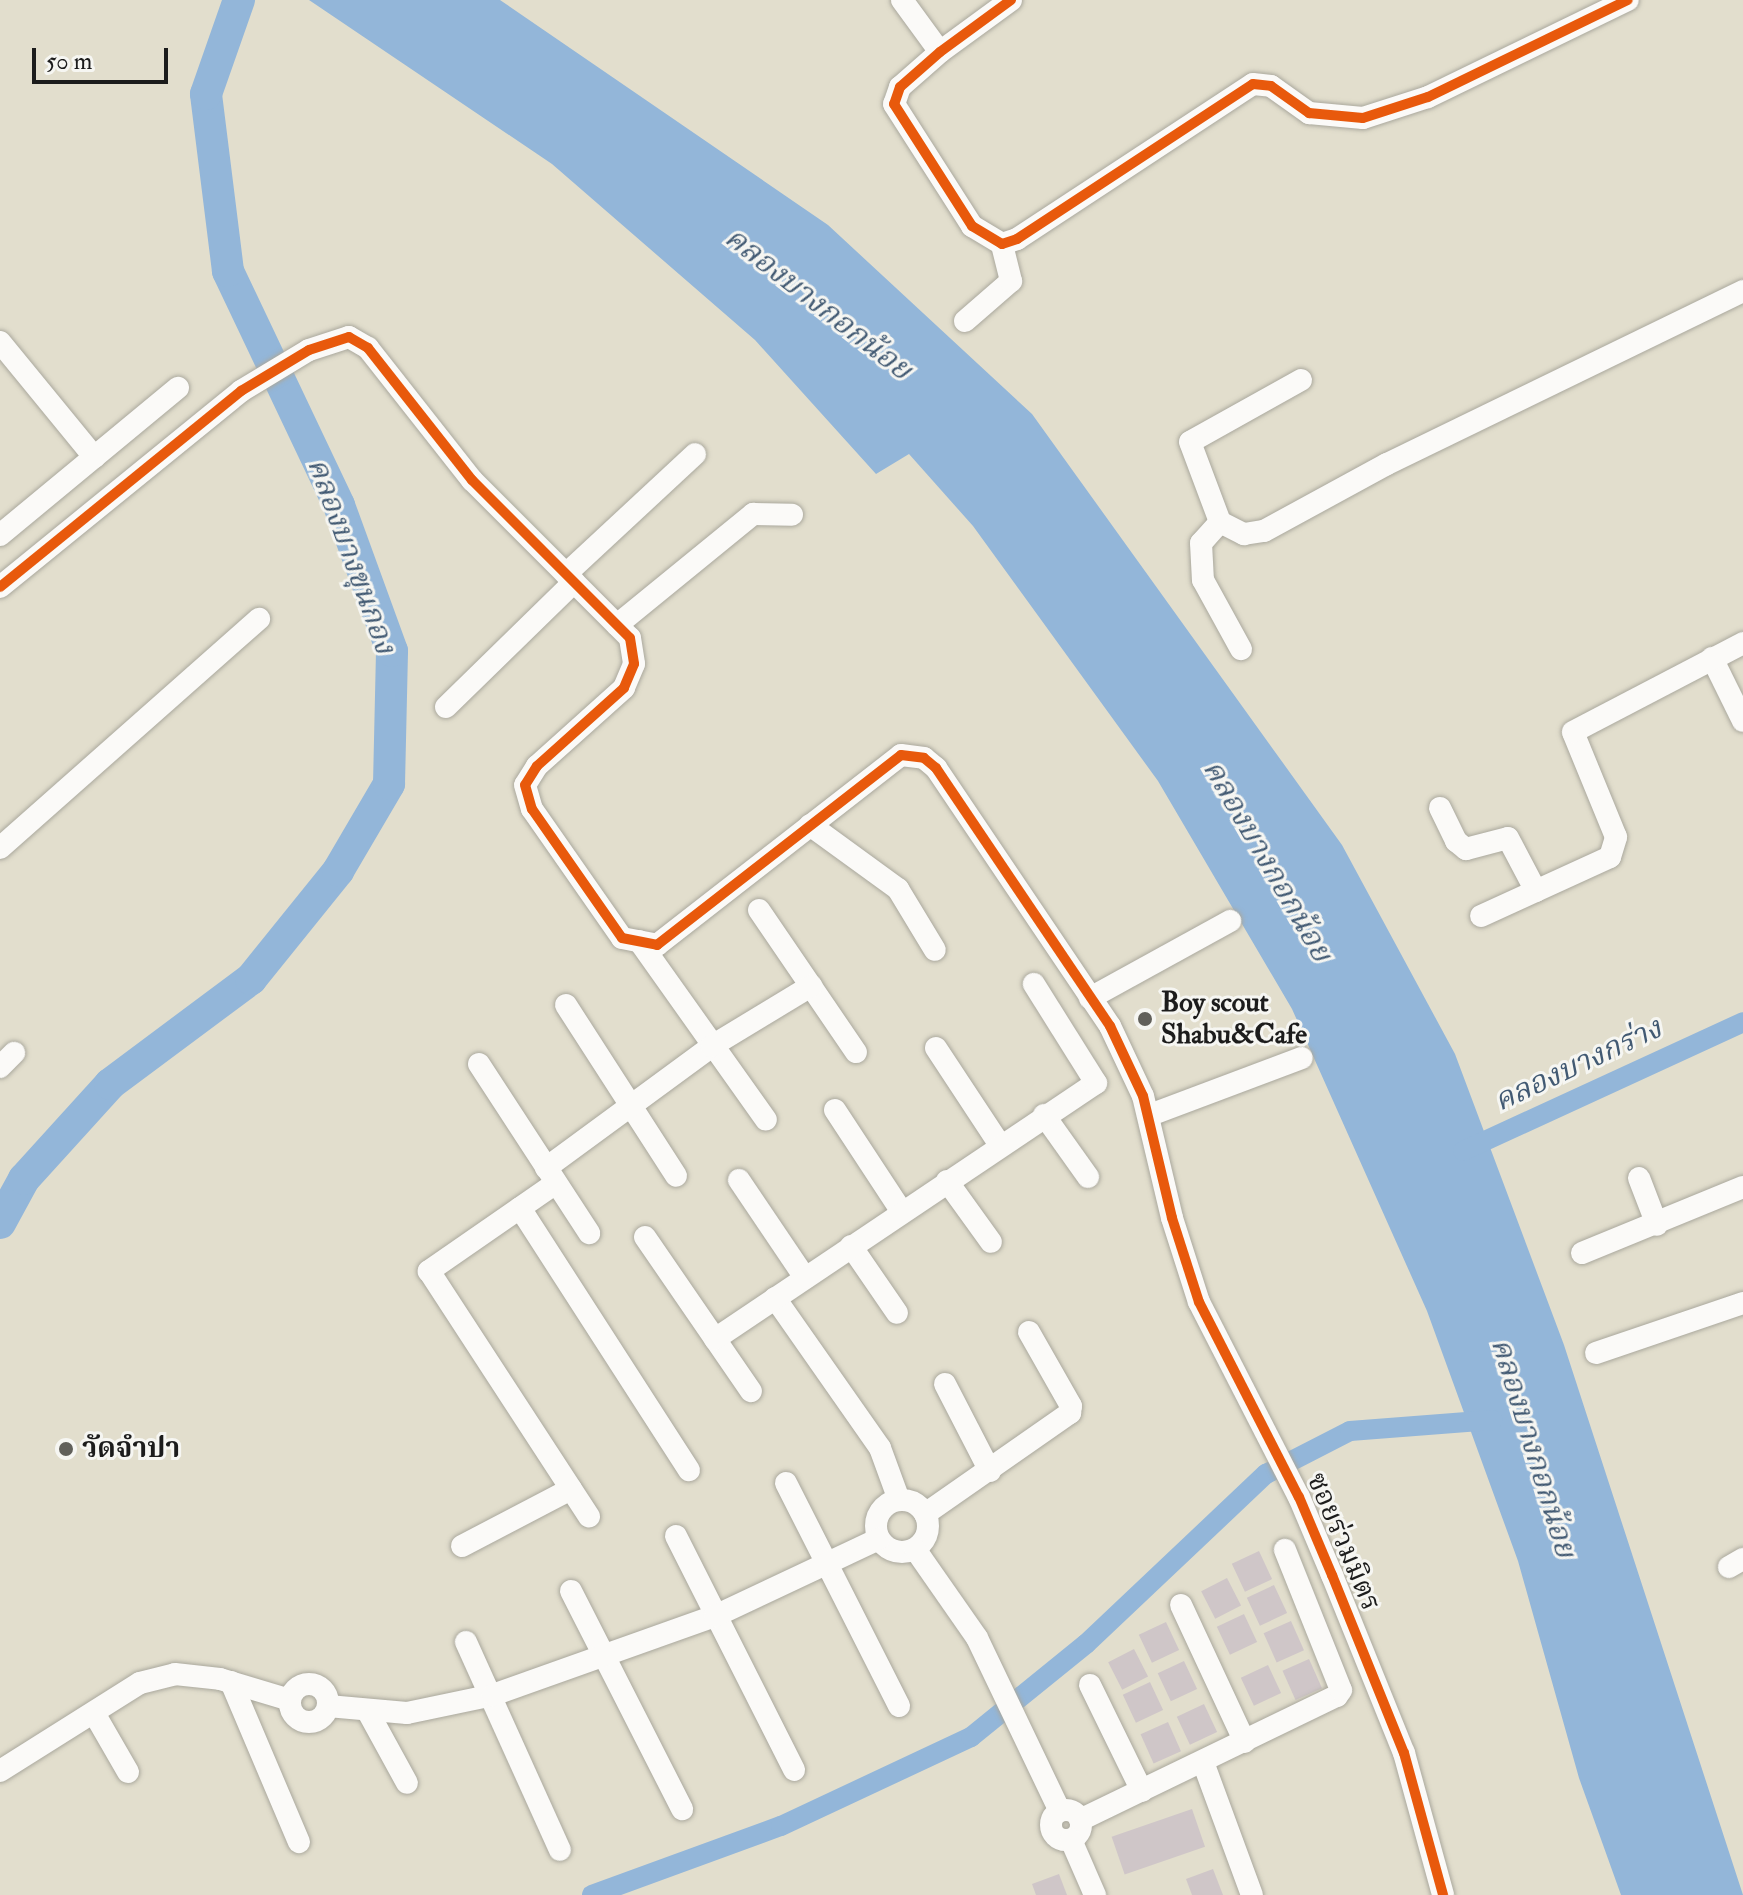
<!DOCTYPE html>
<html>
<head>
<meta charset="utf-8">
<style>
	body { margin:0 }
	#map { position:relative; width:1743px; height:1895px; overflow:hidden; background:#e2decd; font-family:"IM FELL Double Pica","Noto Serif Thai",serif }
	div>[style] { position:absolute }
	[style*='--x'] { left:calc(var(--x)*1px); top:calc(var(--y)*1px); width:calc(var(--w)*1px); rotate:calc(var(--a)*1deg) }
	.water>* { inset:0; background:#93b6d9 }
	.canal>* { height:20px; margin:-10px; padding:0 10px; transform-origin:10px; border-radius:10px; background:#93b6d9 }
	.river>* { height:32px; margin:-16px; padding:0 16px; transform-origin:16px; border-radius:16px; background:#93b6d9 }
	.building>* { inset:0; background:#cfc6c8; transform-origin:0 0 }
	.roads { filter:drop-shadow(0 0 2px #aaa89d) drop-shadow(0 0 2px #aaa89d) }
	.minor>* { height:22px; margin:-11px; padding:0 11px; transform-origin:11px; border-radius:11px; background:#fbfaf8 }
	.minor>.ring { margin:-11px; padding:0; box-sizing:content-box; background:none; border:22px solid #fbfaf8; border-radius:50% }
	.cycleway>* { height:10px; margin:-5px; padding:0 5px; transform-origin:5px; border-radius:5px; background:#e8590c }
	.dots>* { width:22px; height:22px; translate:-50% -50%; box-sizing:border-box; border:4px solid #f6f6f2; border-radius:50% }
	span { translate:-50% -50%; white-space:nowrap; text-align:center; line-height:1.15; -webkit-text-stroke:6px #f6f6f2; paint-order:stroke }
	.poi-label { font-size:28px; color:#1c1c1c; font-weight:700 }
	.left { translate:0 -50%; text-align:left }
	.street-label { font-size:28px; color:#1c1c1c }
	.water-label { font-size:30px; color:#425a73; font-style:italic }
	.scale { position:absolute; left:32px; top:48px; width:136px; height:36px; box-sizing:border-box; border:4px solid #1c1c1c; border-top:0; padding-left:10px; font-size:24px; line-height:28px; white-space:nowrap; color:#1c1c1c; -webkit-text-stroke:6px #f6f6f2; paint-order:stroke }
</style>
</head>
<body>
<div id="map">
	<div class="water">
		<i style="clip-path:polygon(309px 0,500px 0,828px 225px,1032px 414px,1342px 845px,1455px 1054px,1564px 1345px,1743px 1895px,1621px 1895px,1579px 1778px,1518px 1561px,1427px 1311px,1292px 1009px,1158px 781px,973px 526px,909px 454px,876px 474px,755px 340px,552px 164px)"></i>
	</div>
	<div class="canal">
		<i style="--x:1463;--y:1151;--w:308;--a:-24.7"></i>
		<i style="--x:592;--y:1895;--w:201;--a:-20.1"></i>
		<i style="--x:781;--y:1826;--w:210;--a:-25.1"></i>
		<i style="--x:971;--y:1737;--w:148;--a:-39"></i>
		<i style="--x:1086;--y:1644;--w:248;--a:-43.4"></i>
		<i style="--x:1266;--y:1474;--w:94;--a:-27.1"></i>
		<i style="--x:1350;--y:1431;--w:143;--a:-4.4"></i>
	</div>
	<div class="river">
		<i style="--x:0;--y:1223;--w:50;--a:-61.4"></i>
		<i style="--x:24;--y:1179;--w:128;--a:-47.8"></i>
		<i style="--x:110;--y:1084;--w:176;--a:-36.7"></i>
		<i style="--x:251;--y:979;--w:139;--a:-51.1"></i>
		<i style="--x:338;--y:871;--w:101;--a:-59.6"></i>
		<i style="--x:389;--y:784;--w:133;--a:-88.7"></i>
		<i style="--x:392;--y:651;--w:155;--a:-110"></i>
		<i style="--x:339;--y:505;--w:259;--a:-115.4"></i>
		<i style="--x:228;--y:271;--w:178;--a:-97.1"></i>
		<i style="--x:206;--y:94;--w:100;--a:-70.7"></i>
	</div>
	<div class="building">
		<i style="left:1259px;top:1551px;width:31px;height:30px;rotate:65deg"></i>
		<i style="left:1227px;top:1578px;width:31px;height:29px;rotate:63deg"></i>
		<i style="left:1274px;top:1585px;width:31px;height:30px;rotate:65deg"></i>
		<i style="left:1244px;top:1614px;width:31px;height:30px;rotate:65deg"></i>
		<i style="left:1291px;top:1621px;width:32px;height:30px;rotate:66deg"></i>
		<i style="left:1166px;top:1622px;width:31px;height:30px;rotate:65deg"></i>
		<i style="left:1134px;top:1649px;width:31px;height:29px;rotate:63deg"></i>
		<i style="left:1309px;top:1659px;width:32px;height:29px;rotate:66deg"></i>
		<i style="left:1184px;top:1661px;width:31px;height:29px;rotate:65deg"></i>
		<i style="left:1268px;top:1665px;width:31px;height:30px;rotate:65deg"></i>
		<i style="left:1150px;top:1682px;width:31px;height:30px;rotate:65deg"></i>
		<i style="left:1204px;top:1704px;width:31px;height:30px;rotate:65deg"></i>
		<i style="left:1168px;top:1722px;width:32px;height:30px;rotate:66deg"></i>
		<i style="left:1192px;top:1809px;width:40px;height:85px;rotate:71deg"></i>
		<i style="clip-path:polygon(1213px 1869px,1223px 1895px,1192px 1895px,1186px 1879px)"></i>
		<i style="clip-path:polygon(1059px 1874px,1067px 1895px,1036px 1895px,1032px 1884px)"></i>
	</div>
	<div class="roads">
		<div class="minor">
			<i style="--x:902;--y:0;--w:64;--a:53.8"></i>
			<i style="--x:1011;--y:0;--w:88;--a:143.8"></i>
			<i style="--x:940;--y:52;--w:53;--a:138.8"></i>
			<i style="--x:900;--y:87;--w:18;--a:109"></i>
			<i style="--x:894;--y:104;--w:145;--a:57.4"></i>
			<i style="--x:972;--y:226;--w:35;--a:31"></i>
			<i style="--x:1002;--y:244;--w:16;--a:-18"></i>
			<i style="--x:1017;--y:239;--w:282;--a:-33.3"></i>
			<i style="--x:1253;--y:84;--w:18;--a:6"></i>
			<i style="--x:1271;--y:86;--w:47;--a:35.4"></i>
			<i style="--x:1309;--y:113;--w:54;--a:5.3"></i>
			<i style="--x:1363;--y:118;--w:68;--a:-17.9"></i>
			<i style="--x:1428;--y:97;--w:222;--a:-25.9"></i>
			<i style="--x:965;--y:321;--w:61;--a:-41"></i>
			<i style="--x:1011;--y:281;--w:38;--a:-104"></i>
			<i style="--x:0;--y:342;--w:149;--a:50.7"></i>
			<i style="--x:1301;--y:380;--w:127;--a:150.8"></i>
			<i style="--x:1190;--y:442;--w:85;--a:69.4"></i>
			<i style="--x:1220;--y:522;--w:27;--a:27"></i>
			<i style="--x:1244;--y:534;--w:20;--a:-9"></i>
			<i style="--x:1264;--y:531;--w:140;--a:-28.6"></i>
			<i style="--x:1387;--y:464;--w:396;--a:-25.9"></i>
			<i style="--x:1220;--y:522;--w:28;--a:132"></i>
			<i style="--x:1201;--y:543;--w:37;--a:87"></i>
			<i style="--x:1203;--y:580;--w:79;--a:61.2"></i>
			<i style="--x:0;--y:535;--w:231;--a:-39.6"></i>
			<i style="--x:566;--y:574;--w:176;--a:-42.9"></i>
			<i style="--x:0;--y:587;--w:311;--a:-39.1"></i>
			<i style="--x:241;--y:391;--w:79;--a:-31.1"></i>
			<i style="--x:309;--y:350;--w:42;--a:-18"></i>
			<i style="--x:349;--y:337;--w:22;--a:30"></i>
			<i style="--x:368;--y:348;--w:168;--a:51.8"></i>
			<i style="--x:472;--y:480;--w:223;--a:45"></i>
			<i style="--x:630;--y:638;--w:26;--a:81"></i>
			<i style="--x:634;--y:664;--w:26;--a:113"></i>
			<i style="--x:624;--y:688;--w:117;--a:138.1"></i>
			<i style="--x:537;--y:766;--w:22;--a:122"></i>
			<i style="--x:525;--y:785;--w:25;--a:74"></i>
			<i style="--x:532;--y:809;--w:157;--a:55.1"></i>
			<i style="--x:622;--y:938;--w:36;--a:11"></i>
			<i style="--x:657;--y:945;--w:309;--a:-37.9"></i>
			<i style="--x:901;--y:755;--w:23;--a:7"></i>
			<i style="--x:924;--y:758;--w:16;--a:40"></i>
			<i style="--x:936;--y:768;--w:311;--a:56"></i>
			<i style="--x:1110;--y:1026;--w:77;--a:64.8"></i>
			<i style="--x:1143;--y:1096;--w:125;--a:76.6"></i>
			<i style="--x:1172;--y:1218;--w:88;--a:72.2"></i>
			<i style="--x:1199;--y:1302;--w:219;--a:62.9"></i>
			<i style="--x:1299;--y:1497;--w:85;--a:67.1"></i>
			<i style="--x:1332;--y:1575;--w:192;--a:68"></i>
			<i style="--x:1404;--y:1753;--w:147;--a:74.6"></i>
			<i style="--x:617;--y:625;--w:176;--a:-39.2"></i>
			<i style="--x:753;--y:514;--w:39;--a:1"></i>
			<i style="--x:1712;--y:658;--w:70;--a:63.8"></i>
			<i style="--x:446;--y:707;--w:179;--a:-44.3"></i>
			<i style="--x:1440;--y:808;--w:37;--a:64"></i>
			<i style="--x:1456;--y:841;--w:13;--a:39"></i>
			<i style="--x:1466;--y:849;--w:43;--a:-14.7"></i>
			<i style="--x:1508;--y:838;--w:60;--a:62.2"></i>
			<i style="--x:810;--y:825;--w:109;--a:36"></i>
			<i style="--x:898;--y:889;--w:71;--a:58.8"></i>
			<i style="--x:0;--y:848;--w:346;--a:-41.5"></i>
			<i style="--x:759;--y:910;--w:172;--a:55.7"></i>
			<i style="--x:1481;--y:916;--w:142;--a:-24.6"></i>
			<i style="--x:1610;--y:857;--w:21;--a:-73"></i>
			<i style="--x:1616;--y:837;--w:113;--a:-112.3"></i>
			<i style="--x:1573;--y:732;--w:192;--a:-27.6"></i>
			<i style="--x:639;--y:941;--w:219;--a:54.6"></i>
			<i style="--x:1090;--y:998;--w:160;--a:-28.8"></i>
			<i style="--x:566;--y:1005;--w:203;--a:57.2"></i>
			<i style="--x:936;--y:1048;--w:116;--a:56.6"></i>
			<i style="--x:479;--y:1064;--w:202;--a:56.9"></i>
			<i style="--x:0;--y:1067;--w:20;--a:-45"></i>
			<i style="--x:835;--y:1110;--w:122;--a:56.7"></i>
			<i style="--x:1044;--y:1115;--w:76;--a:54.6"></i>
			<i style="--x:1150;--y:1115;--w:162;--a:-20.6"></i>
			<i style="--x:546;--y:1168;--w:206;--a:-36.3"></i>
			<i style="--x:712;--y:1046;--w:116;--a:-31.2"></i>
			<i style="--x:1639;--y:1178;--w:50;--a:69"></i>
			<i style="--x:739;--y:1180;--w:118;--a:56"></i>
			<i style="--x:947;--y:1181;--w:75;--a:54.2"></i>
			<i style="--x:556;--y:1183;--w:155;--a:145.3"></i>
			<i style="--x:429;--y:1271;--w:293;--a:56.9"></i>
			<i style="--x:520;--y:1208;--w:312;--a:57.2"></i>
			<i style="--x:645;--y:1237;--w:187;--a:55.5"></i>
			<i style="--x:851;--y:1246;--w:81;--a:55.5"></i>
			<i style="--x:1582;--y:1253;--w:174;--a:-22.3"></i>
			<i style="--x:775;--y:1298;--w:183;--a:55"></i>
			<i style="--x:880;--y:1448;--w:55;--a:69.9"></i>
			<i style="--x:715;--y:1339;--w:459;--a:-33.9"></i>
			<i style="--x:1096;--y:1083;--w:117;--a:-122.1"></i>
			<i style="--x:1596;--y:1353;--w:155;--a:-18.8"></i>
			<i style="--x:945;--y:1384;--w:98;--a:62.7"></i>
			<i style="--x:786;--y:1483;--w:250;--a:63.1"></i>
			<i class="ring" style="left:876px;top:1500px;width:30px;height:30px"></i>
			<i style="--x:925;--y:1514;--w:177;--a:-34.9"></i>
			<i style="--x:1070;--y:1413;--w:7;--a:-82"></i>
			<i style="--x:1071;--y:1406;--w:85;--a:-119.6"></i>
			<i style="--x:676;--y:1536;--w:262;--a:63.2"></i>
			<i style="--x:462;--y:1546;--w:123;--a:-27.6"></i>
			<i style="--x:915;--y:1549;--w:108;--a:55.1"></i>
			<i style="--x:977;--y:1638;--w:192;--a:64.4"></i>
			<i style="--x:1729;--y:1567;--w:16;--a:-30"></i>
			<i style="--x:571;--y:1591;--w:245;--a:63"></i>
			<i style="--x:1181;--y:1605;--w:151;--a:65"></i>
			<i style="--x:466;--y:1642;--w:228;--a:65.7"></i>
			<i style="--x:231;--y:1682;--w:174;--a:67"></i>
			<i class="ring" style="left:290px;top:1684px;width:16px;height:16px"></i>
			<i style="--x:1090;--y:1685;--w:118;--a:63.9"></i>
			<i style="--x:328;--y:1706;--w:79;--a:5.1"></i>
			<i style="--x:407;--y:1713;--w:88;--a:-11.8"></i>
			<i style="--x:493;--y:1695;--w:236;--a:-19.6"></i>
			<i style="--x:715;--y:1616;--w:181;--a:-25.2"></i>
			<i style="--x:367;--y:1710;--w:83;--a:61.3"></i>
			<i style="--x:94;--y:1713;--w:68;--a:60"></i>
			<i style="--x:1203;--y:1762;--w:142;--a:69.8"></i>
			<i style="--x:0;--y:1771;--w:165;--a:-32.2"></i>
			<i style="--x:140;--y:1683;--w:36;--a:-14"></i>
			<i style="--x:175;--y:1674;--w:45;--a:6.3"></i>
			<i style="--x:220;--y:1679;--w:73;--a:16.7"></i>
			<i class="ring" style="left:1051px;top:1810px;width:8px;height:8px"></i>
			<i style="--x:1080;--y:1820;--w:285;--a:-25.8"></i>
			<i style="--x:1337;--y:1696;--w:7;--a:-56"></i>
			<i style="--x:1341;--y:1690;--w:151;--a:-111.8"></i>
			<i style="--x:1071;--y:1840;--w:60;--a:66.4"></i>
		</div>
	</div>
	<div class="cycleway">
		<i style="--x:1011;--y:0;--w:88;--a:143.8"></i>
		<i style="--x:940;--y:52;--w:53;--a:138.8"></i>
		<i style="--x:900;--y:87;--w:18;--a:109"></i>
		<i style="--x:894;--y:104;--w:145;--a:57.4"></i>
		<i style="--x:972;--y:226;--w:35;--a:31"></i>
		<i style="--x:1002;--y:244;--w:16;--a:-18"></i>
		<i style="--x:1017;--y:239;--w:282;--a:-33.3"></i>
		<i style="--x:1253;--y:84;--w:18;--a:6"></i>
		<i style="--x:1271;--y:86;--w:47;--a:35.4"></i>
		<i style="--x:1309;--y:113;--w:54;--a:5.3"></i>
		<i style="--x:1363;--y:118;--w:68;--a:-17.9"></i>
		<i style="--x:1428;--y:97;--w:222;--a:-25.9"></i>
		<i style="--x:0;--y:587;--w:311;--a:-39.1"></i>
		<i style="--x:241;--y:391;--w:79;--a:-31.1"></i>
		<i style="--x:309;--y:350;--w:42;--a:-18"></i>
		<i style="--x:349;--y:337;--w:22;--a:30"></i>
		<i style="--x:368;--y:348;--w:168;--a:51.8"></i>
		<i style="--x:472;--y:480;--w:223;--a:45"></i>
		<i style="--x:630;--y:638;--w:26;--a:81"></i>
		<i style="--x:634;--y:664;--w:26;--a:113"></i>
		<i style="--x:624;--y:688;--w:117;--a:138.1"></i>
		<i style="--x:537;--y:766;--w:22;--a:122"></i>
		<i style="--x:525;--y:785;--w:25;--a:74"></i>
		<i style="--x:532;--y:809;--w:157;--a:55.1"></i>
		<i style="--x:622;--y:938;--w:36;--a:11"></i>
		<i style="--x:657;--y:945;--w:309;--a:-37.9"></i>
		<i style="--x:901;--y:755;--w:23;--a:7"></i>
		<i style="--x:924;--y:758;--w:16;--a:40"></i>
		<i style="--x:936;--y:768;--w:311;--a:56"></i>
		<i style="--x:1110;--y:1026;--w:77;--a:64.8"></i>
		<i style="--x:1143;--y:1096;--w:125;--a:76.6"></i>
		<i style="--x:1172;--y:1218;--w:88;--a:72.2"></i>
		<i style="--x:1199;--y:1302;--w:219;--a:62.9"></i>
		<i style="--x:1299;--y:1497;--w:85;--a:67.1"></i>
		<i style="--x:1332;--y:1575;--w:192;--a:68"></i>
		<i style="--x:1404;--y:1753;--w:147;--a:74.6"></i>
	</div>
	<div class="dots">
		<i style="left:1145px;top:1019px;background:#61605a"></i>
		<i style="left:66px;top:1449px;background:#61605a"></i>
	</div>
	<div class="poi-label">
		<span class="left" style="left:1161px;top:1019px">Boy scout<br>Shabu&amp;Cafe</span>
		<span class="left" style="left:82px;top:1449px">วัดจําปา</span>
	</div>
	<div class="street-label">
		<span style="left:1343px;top:1542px;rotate:67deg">ซอยร่วมมิตร</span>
	</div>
	<div class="water-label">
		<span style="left:818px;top:304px;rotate:38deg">คลองบางกอกน้อย</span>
		<span style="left:351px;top:556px;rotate:70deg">คลองบางขุนกอง</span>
		<span style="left:1267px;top:861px;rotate:60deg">คลองบางกอกน้อย</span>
		<span style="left:1578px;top:1065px;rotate:-25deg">คลองบางกร่าง</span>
		<span style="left:1533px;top:1448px;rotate:73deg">คลองบางกอกน้อย</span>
	</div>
	<div class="scale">50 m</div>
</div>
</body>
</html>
